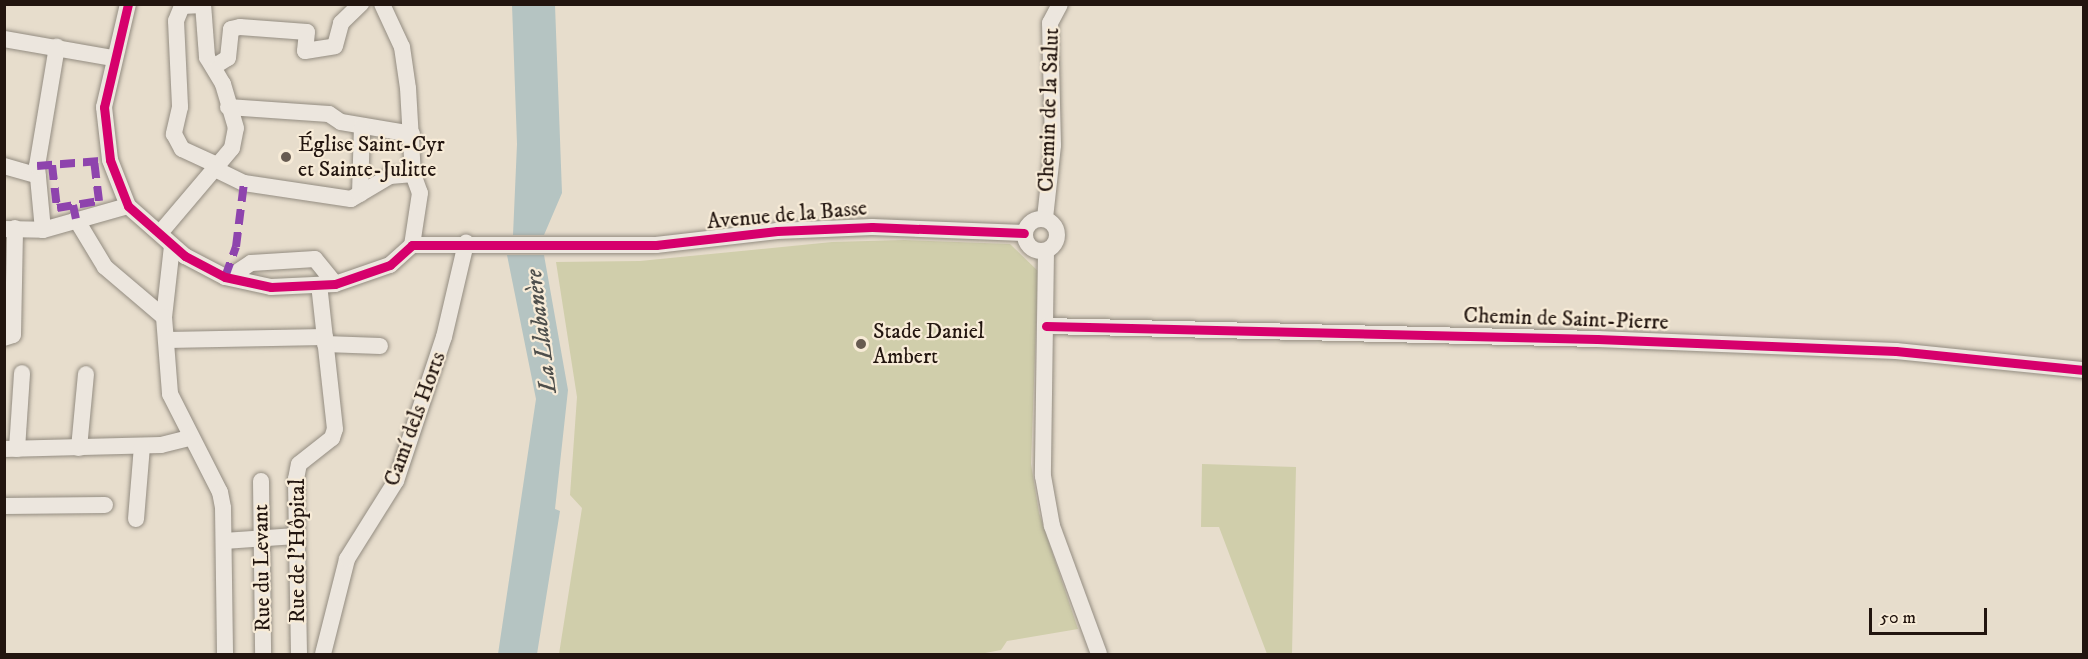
<!DOCTYPE html>
<html>
<head>
<meta charset="utf-8">
<style>
	body { margin:0 }
	#map { position:relative; width:2088px; height:659px; overflow:hidden; background:#e7ddcc; font-family:"IM FELL DW Pica",serif }
	div>[style] { position:absolute }
	[style*='--x'] { left:calc(var(--x)*1px); top:calc(var(--y)*1px); width:calc(var(--w)*1px); rotate:calc(var(--a)*1deg) }
	.green>* { inset:0; background:#d0ceab }
	.water>* { inset:0; background:#b5c4c2 }
	.roads { filter:drop-shadow(0 0 2px #938c81) drop-shadow(0 0 2px #938c81) }
	.minor>* { height:16px; margin:-8px; padding:0 8px; transform-origin:8px; border-radius:8px; background:#ece6de }
	.minor>.ring { margin:-8px; padding:0; box-sizing:content-box; background:none; border:16px solid #ece6de; border-radius:50% }
	.quiet>* { height:8px; margin-top:-4px; transform-origin:0; background:repeating-linear-gradient(90deg,#8e44ad 0 15px,transparent 0 23px) }
	.cycleway>* { height:9px; margin:-4.5px; padding:0 4.5px; transform-origin:4.5px; border-radius:4.5px; background:#d6006c }
	.dots>* { width:16px; height:16px; translate:-50% -50%; box-sizing:border-box; border:3px solid #f7ebd7; border-radius:50% }
	span { translate:-50% -50%; white-space:nowrap; text-align:center; line-height:1.15; -webkit-text-stroke:4.5px #f7ebd7; paint-order:stroke }
	.street-label { font-size:22px; color:#22150f }
	.poi-label { font-size:22px; color:#22150f }
	.left { translate:0 -50%; text-align:left }
	.water-label { font-size:24px; color:#4e4f4c; font-style:italic }
	.frame { position:absolute; inset:0; border:6px solid #22150f; pointer-events:none }
	.scale { position:absolute; left:1869px; top:608px; width:118px; height:27px; box-sizing:border-box; border:3px solid #22150f; border-top:0; padding-left:8px; font-size:18px; line-height:21px; white-space:nowrap; color:#22150f; -webkit-text-stroke:4px #f7ebd7; paint-order:stroke }
</style>
</head>
<body>
<div id="map">
	<div class="green">
		<i style="clip-path:polygon(904px 240px,1010px 244px,1038px 271px,1031px 464px,1039px 513px,1078px 629px,1007px 641px,1001px 650px,980px 654px,559px 654px,582px 508px,570px 495px,577px 397px,556px 262px,640px 261px,832px 242px)"></i>
		<i style="clip-path:polygon(1202px 464px,1296px 467px,1292px 654px,1267px 654px,1219px 527px,1201px 527px)"></i>
	</div>
	<div class="water">
		<i style="clip-path:polygon(512px 5px,555px 5px,562px 193px,544px 235px,513px 235px,517px 144px)"></i>
		<i style="clip-path:polygon(507px 255px,544px 255px,568px 390px,555px 509px,560px 511px,537px 654px,498px 654px,536px 399px)"></i>
	</div>
	<div class="roads">
		<div class="minor">
			<i style="--x:128;--y:4;--w:106;--a:103.1"></i>
			<i style="--x:104;--y:107;--w:53;--a:83.5"></i>
			<i style="--x:110;--y:160;--w:49;--a:68.6"></i>
			<i style="--x:128;--y:206;--w:76;--a:41.3"></i>
			<i style="--x:185;--y:256;--w:45;--a:27.7"></i>
			<i style="--x:225;--y:277;--w:47;--a:12.3"></i>
			<i style="--x:271;--y:287;--w:64;--a:-2.7"></i>
			<i style="--x:335;--y:284;--w:58;--a:-19.1"></i>
			<i style="--x:390;--y:265;--w:30;--a:-42"></i>
			<i style="--x:412;--y:245;--w:244;--a:0"></i>
			<i style="--x:656;--y:245;--w:122;--a:-6.6"></i>
			<i style="--x:777;--y:231;--w:95;--a:-2.4"></i>
			<i style="--x:872;--y:227;--w:152;--a:2.3"></i>
			<i style="--x:382;--y:4;--w:47;--a:65.1"></i>
			<i style="--x:402;--y:47;--w:41;--a:81.7"></i>
			<i style="--x:408;--y:88;--w:86;--a:86.7"></i>
			<i style="--x:413;--y:174;--w:20;--a:70"></i>
			<i style="--x:420;--y:193;--w:53;--a:98.7"></i>
			<i style="--x:203;--y:5;--w:21;--a:177"></i>
			<i style="--x:182;--y:6;--w:16;--a:112"></i>
			<i style="--x:176;--y:21;--w:86;--a:87.3"></i>
			<i style="--x:180;--y:107;--w:28;--a:103"></i>
			<i style="--x:174;--y:134;--w:17;--a:62"></i>
			<i style="--x:182;--y:149;--w:41;--a:24.7"></i>
			<i style="--x:4;--y:39;--w:111;--a:9.9"></i>
			<i style="--x:215;--y:66;--w:15;--a:-32"></i>
			<i style="--x:228;--y:58;--w:29;--a:-84"></i>
			<i style="--x:231;--y:29;--w:9;--a:-13"></i>
			<i style="--x:240;--y:27;--w:67;--a:4.3"></i>
			<i style="--x:307;--y:32;--w:19;--a:96"></i>
			<i style="--x:305;--y:51;--w:30;--a:-9"></i>
			<i style="--x:335;--y:46;--w:24;--a:-75"></i>
			<i style="--x:341;--y:23;--w:28;--a:-44"></i>
			<i style="--x:228;--y:107;--w:101;--a:4"></i>
			<i style="--x:329;--y:114;--w:14;--a:34"></i>
			<i style="--x:341;--y:122;--w:72;--a:9.6"></i>
			<i style="--x:4;--y:166;--w:35;--a:16"></i>
			<i style="--x:215;--y:169;--w:32;--a:26"></i>
			<i style="--x:244;--y:183;--w:108;--a:8.5"></i>
			<i style="--x:351;--y:199;--w:45;--a:-30.5"></i>
			<i style="--x:390;--y:176;--w:23;--a:-5"></i>
			<i style="--x:360;--y:194;--w:68;--a:-88.3"></i>
			<i style="--x:1045;--y:218;--w:73;--a:-83.7"></i>
			<i style="--x:1053;--y:145;--w:122;--a:-91.4"></i>
			<i style="--x:1050;--y:23;--w:21;--a:-62"></i>
			<i style="--x:76;--y:219;--w:56;--a:58.9"></i>
			<i style="--x:105;--y:267;--w:77;--a:40.3"></i>
			<i class="ring" style="left:1025px;top:219px;width:16px;height:16px"></i>
			<i style="--x:4;--y:229;--w:39;--a:1"></i>
			<i style="--x:43;--y:230;--w:88;--a:-15.8"></i>
			<i style="--x:43;--y:230;--w:64;--a:-95.4"></i>
			<i style="--x:37;--y:166;--w:121;--a:-80.5"></i>
			<i style="--x:160;--y:233;--w:111;--a:-49.7"></i>
			<i style="--x:232;--y:148;--w:20;--a:-79"></i>
			<i style="--x:236;--y:128;--w:46;--a:-106.5"></i>
			<i style="--x:223;--y:84;--w:31;--a:-121"></i>
			<i style="--x:207;--y:57;--w:53;--a:-94.3"></i>
			<i style="--x:172;--y:246;--w:71;--a:96.4"></i>
			<i style="--x:164;--y:317;--w:77;--a:85.5"></i>
			<i style="--x:170;--y:394;--w:110;--a:63"></i>
			<i style="--x:220;--y:492;--w:16;--a:79"></i>
			<i style="--x:223;--y:508;--w:146;--a:89.2"></i>
			<i style="--x:1046;--y:251;--w:225;--a:90.8"></i>
			<i style="--x:1043;--y:476;--w:51;--a:79.8"></i>
			<i style="--x:1052;--y:526;--w:136;--a:69.8"></i>
			<i style="--x:230;--y:277;--w:25;--a:-34"></i>
			<i style="--x:251;--y:263;--w:64;--a:-3.6"></i>
			<i style="--x:315;--y:259;--w:32;--a:51"></i>
			<i style="--x:1046;--y:326;--w:551;--a:1.35"></i>
			<i style="--x:1597;--y:339;--w:299;--a:2.3"></i>
			<i style="--x:1896;--y:351;--w:189;--a:5.8"></i>
			<i style="--x:4;--y:338;--w:9;--a:-18"></i>
			<i style="--x:13;--y:335;--w:107;--a:-88.9"></i>
			<i style="--x:167;--y:340;--w:158;--a:-1.1"></i>
			<i style="--x:325;--y:344;--w:55;--a:2.1"></i>
			<i style="--x:79;--y:448;--w:74;--a:-84.6"></i>
			<i style="--x:4;--y:449;--w:157;--a:-1.5"></i>
			<i style="--x:161;--y:445;--w:30;--a:-14"></i>
			<i style="--x:17;--y:449;--w:76;--a:-86.2"></i>
			<i style="--x:261;--y:481;--w:173;--a:89.3"></i>
			<i style="--x:4;--y:506;--w:101;--a:-0.6"></i>
			<i style="--x:136;--y:519;--w:73;--a:-85.3"></i>
			<i style="--x:224;--y:541;--w:72;--a:-4"></i>
			<i style="--x:299;--y:654;--w:175;--a:-91"></i>
			<i style="--x:296;--y:479;--w:15;--a:-79"></i>
			<i style="--x:299;--y:464;--w:42;--a:-38.2"></i>
			<i style="--x:332;--y:438;--w:9;--a:-72"></i>
			<i style="--x:335;--y:429;--w:145;--a:-96.3"></i>
			<i style="--x:323;--y:654;--w:98;--a:-75.8"></i>
			<i style="--x:347;--y:559;--w:92;--a:-57.9"></i>
			<i style="--x:396;--y:481;--w:152;--a:-71.6"></i>
			<i style="--x:444;--y:337;--w:97;--a:-76.8"></i>
		</div>
	</div>
	<div class="quiet">
		<i style="--x:52;--y:165;--w:43;--a:83.4"></i>
		<i style="--x:57;--y:208;--w:43;--a:-9.5"></i>
		<i style="--x:99;--y:201;--w:39;--a:-97"></i>
		<i style="--x:37;--y:166;--w:63;--a:-4.5"></i>
		<i style="--x:73;--y:205;--w:14;--a:78"></i>
		<i style="--x:225;--y:277;--w:32;--a:-70"></i>
		<i style="--x:236;--y:247;--w:64;--a:-82.9"></i>
	</div>
	<div class="cycleway">
		<i style="--x:128;--y:4;--w:106;--a:103.1"></i>
		<i style="--x:104;--y:107;--w:53;--a:83.5"></i>
		<i style="--x:110;--y:160;--w:49;--a:68.6"></i>
		<i style="--x:128;--y:206;--w:76;--a:41.3"></i>
		<i style="--x:185;--y:256;--w:45;--a:27.7"></i>
		<i style="--x:225;--y:277;--w:47;--a:12.3"></i>
		<i style="--x:271;--y:287;--w:64;--a:-2.7"></i>
		<i style="--x:335;--y:284;--w:58;--a:-19.1"></i>
		<i style="--x:390;--y:265;--w:30;--a:-42"></i>
		<i style="--x:412;--y:245;--w:244;--a:0"></i>
		<i style="--x:656;--y:245;--w:122;--a:-6.6"></i>
		<i style="--x:777;--y:231;--w:95;--a:-2.4"></i>
		<i style="--x:872;--y:227;--w:152;--a:2.3"></i>
		<i style="--x:1046;--y:326;--w:551;--a:1.35"></i>
		<i style="--x:1597;--y:339;--w:299;--a:2.3"></i>
		<i style="--x:1896;--y:351;--w:189;--a:5.8"></i>
	</div>
	<div class="dots">
		<i style="left:286px;top:157px;background:#675b51"></i>
		<i style="left:861px;top:344px;background:#675b51"></i>
	</div>
	<div class="street-label">
		<span style="left:1049px;top:110px;rotate:-88deg">Chemin de la Salut</span>
		<span style="left:787px;top:215px;rotate:-5deg">Avenue de la Basse</span>
		<span style="left:1566px;top:319px;rotate:2deg">Chemin de Saint-Pierre</span>
		<span style="left:415px;top:419px;rotate:-70deg">Camí dels Horts</span>
		<span style="left:298px;top:551px;rotate:-90deg">Rue de l'Hôpital</span>
		<span style="left:262px;top:568px;rotate:-91deg">Rue du Levant</span>
	</div>
	<div class="poi-label">
		<span class="left" style="left:298px;top:157px">Église Saint-Cyr<br>et Sainte-Julitte</span>
		<span class="left" style="left:873px;top:344px">Stade Daniel<br>Ambert</span>
	</div>
	<div class="water-label">
		<span style="left:542px;top:331px;rotate:-97deg">La Llabanère</span>
	</div>
	<div class="frame"></div>
	<div class="scale">50 m</div>
</div>
</body>
</html>
